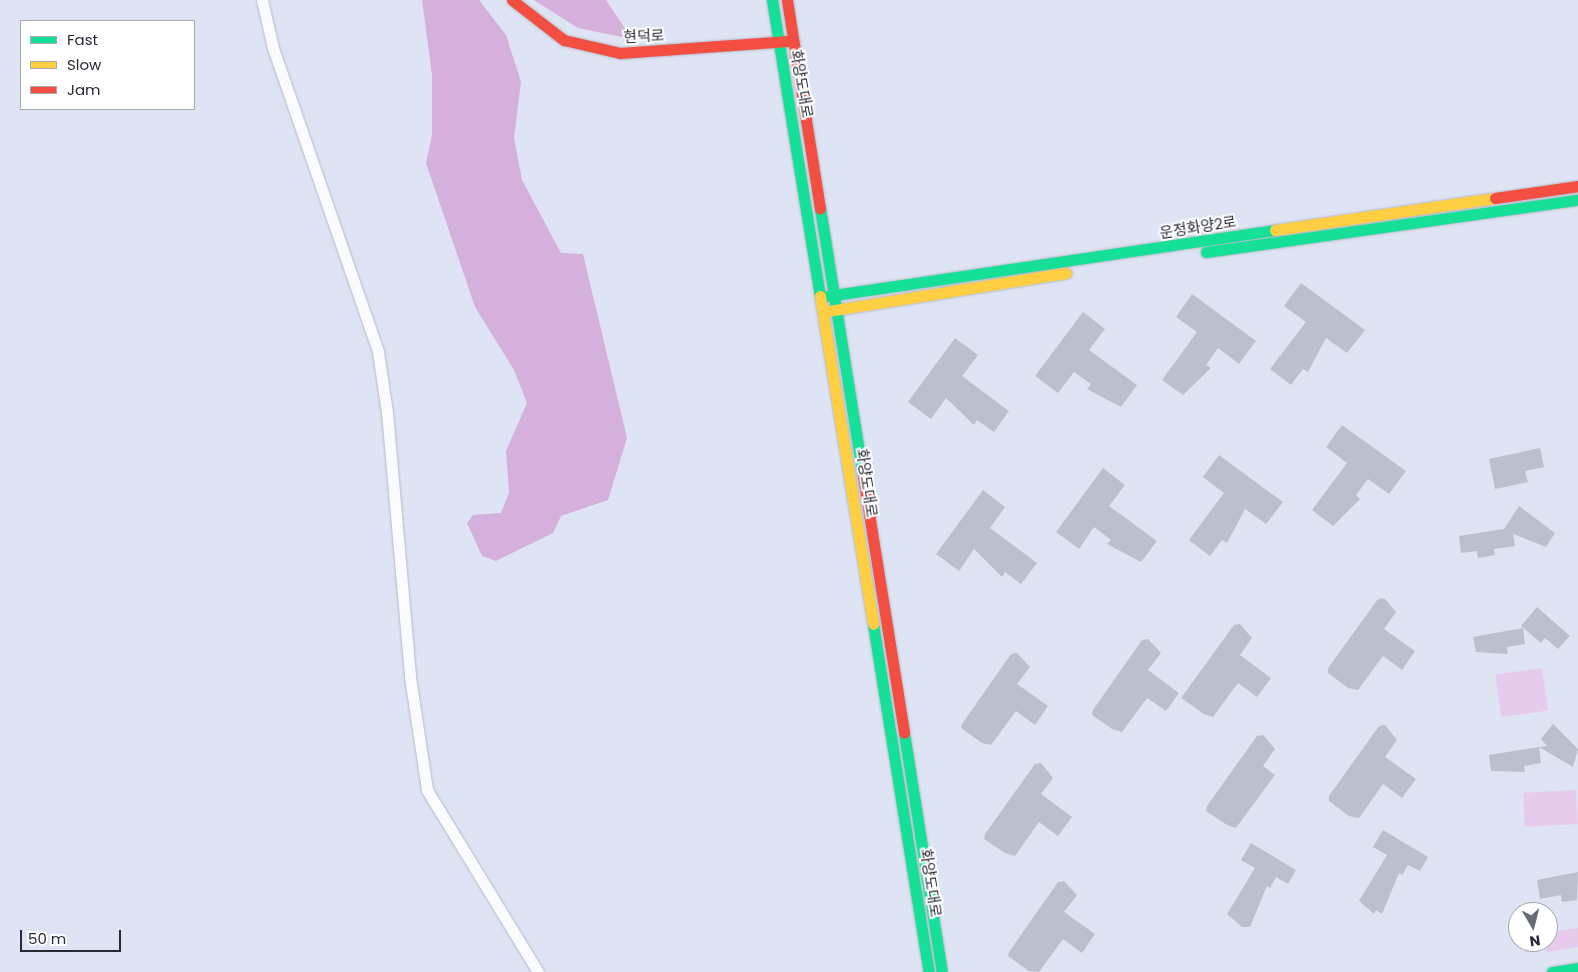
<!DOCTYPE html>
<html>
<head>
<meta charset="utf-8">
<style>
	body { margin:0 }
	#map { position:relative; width:1578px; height:972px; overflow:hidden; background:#dee4f4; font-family:Poppins,"Noto Sans KR",sans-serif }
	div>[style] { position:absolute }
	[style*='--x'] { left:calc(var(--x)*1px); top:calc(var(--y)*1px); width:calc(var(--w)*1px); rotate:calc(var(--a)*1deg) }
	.green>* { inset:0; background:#e7cbed; transform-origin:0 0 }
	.forest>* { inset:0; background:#d5b0da }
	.building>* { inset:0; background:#bac1cc }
	.roads { filter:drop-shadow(0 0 1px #b5bac6) drop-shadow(0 0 1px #b5bac6) }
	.street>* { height:11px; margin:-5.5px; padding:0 5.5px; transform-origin:5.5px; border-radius:5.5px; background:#fafbfd }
	.fast>* { height:11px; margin:-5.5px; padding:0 5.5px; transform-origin:5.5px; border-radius:5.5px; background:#16e098 }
	.slow>* { height:11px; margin:-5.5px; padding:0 5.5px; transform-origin:5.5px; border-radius:5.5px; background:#ffcf43 }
	.jam>* { height:11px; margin:-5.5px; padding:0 5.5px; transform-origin:5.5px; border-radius:5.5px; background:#f24e42 }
	span { translate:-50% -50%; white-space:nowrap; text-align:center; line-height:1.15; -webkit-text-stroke:4px #fff; paint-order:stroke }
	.street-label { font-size:15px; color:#272a35 }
	.legend { position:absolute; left:20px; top:20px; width:175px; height:90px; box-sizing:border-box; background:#fff; border:1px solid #a9aaae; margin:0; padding:6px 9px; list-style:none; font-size:15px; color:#272a35 }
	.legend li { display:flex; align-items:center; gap:10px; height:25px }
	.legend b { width:25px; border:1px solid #a9aaae }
	.north { position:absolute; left:1508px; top:902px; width:50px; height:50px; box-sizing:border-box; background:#fff; border:1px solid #a9aaae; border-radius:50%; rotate:172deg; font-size:14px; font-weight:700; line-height:20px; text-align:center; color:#272a35 }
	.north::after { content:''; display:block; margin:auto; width:18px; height:22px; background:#676b78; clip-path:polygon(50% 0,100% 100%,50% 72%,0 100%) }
	.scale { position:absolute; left:20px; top:930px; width:101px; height:22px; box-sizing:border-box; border:2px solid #272a35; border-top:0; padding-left:6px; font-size:15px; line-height:18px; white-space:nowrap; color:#272a35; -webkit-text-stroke:4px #fff; paint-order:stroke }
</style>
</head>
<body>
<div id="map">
	<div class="green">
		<i style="left:1542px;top:668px;width:43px;height:47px;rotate:82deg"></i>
		<i style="left:1576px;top:790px;width:34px;height:53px;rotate:87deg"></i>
		<i style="clip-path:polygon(1578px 928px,1578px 947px,1547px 952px,1548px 932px)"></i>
	</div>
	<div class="forest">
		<i style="clip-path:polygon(422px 0,479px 0,506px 35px,521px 82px,514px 138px,522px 180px,561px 253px,583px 254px,627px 438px,608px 500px,561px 516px,553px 533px,496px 561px,482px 556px,467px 523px,473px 515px,501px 513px,509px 493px,506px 451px,527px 403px,514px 370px,475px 307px,426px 163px,432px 135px,432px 75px)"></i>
		<i style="clip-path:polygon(534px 0,606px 0,632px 39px,578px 28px)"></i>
	</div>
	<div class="building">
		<i style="clip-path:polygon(1301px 283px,1365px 330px,1347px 353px,1326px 338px,1308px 372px,1303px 369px,1291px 385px,1270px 369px,1306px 322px,1284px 306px)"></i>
		<i style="clip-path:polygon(1192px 294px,1256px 341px,1239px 364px,1218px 348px,1206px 365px,1211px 368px,1183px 395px,1162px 380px,1197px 332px,1176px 317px)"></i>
		<i style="clip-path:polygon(1083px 312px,1105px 329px,1089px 350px,1137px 385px,1121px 407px,1087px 389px,1091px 384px,1074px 372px,1058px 393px,1035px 376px)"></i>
		<i style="clip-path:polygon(955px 338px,978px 355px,962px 376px,1009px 411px,994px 432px,977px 420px,974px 425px,946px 398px,931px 419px,908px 402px)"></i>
		<i style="clip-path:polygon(1342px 425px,1406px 471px,1389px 494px,1368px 479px,1356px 495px,1360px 499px,1333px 526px,1312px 510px,1347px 463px,1326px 447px)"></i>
		<i style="clip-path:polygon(1540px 448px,1544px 467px,1525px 471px,1528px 482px,1495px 489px,1489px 459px)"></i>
		<i style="clip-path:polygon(1219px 455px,1283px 502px,1266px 524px,1245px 509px,1227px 543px,1222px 540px,1210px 556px,1189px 540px,1224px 493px,1203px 477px)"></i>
		<i style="clip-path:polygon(1103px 468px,1125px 485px,1109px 506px,1157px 541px,1141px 562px,1107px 544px,1111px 540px,1094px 527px,1079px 549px,1056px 532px)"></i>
		<i style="clip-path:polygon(983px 490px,1005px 507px,990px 528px,1037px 563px,1021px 584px,1005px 572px,1002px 577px,974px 549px,959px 571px,936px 554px)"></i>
		<i style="clip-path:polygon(1519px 506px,1555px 533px,1546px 547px,1513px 534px,1515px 546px,1494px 549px,1495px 555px,1478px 558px,1477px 551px,1461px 553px,1459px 536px,1504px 529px)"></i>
		<i style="clip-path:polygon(1384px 598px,1396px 612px,1384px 629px,1415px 651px,1402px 670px,1383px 656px,1358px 690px,1348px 688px,1328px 673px,1328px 668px,1378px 599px)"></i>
		<i style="clip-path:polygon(1537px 607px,1570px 636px,1558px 649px,1545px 638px,1541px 643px,1521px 626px)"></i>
		<i style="clip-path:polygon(1240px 624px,1252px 638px,1240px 655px,1271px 678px,1257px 697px,1238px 683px,1213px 717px,1204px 714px,1181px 698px,1234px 625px)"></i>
		<i style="clip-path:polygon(1523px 628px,1525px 644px,1507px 647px,1508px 654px,1476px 652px,1473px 637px)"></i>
		<i style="clip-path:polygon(1148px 639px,1161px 653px,1148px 670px,1179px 693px,1166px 711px,1147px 698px,1122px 732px,1112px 729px,1092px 715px,1093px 710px,1142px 640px)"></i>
		<i style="clip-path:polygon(1017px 653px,1030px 667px,1017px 684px,1048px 706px,1035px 725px,1016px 711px,991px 745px,982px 743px,961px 728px,962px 724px,1011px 654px)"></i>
		<i style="clip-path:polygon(1553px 724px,1578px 749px,1573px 767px,1539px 747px,1547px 746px,1541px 739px)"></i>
		<i style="clip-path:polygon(1385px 725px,1397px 740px,1385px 757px,1416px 779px,1402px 798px,1383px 784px,1359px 818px,1349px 816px,1329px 801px,1329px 796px,1379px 726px)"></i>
		<i style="clip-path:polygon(1263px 735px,1275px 749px,1263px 766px,1275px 775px,1236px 828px,1227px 825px,1206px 811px,1207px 806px,1257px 736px)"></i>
		<i style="clip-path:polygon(1539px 747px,1541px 763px,1524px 766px,1525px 772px,1491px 771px,1489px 755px)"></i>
		<i style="clip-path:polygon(1041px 763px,1053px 778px,1041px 794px,1072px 817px,1058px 836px,1039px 822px,1015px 856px,1005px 853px,984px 839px,985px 834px,1035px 764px)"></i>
		<i style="clip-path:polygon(1383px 830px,1428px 857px,1420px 871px,1408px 865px,1402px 875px,1399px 873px,1382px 914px,1376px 910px,1374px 914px,1359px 901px,1387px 855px,1373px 847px)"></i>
		<i style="clip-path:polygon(1251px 843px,1296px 870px,1288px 884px,1276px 877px,1270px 888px,1267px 886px,1250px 927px,1242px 927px,1227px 914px,1255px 868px,1241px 860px)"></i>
		<i style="clip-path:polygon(1578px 872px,1577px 900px,1562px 902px,1561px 895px,1540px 899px,1537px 880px)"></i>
		<i style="clip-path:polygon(1064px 881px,1077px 895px,1064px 912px,1095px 934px,1082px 953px,1063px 939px,1039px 972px,1029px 971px,1008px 956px,1009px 952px,1058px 882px)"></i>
	</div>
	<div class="roads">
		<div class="street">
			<i style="--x:262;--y:0;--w:49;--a:77.1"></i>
			<i style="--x:273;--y:48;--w:322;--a:70.9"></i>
			<i style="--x:378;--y:352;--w:61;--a:81.5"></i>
			<i style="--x:387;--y:412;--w:266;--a:85"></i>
			<i style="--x:410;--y:677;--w:114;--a:81.4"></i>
			<i style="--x:427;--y:790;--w:213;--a:58.6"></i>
		</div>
		<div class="fast">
			<i style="--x:772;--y:0;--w:300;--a:80.8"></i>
			<i style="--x:820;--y:208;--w:271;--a:80.9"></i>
			<i style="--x:1206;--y:252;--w:376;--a:-8"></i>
			<i style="--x:828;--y:296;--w:452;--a:-8.4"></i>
			<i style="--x:873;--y:624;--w:352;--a:80.9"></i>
			<i style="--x:904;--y:733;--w:242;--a:81"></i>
			<i style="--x:1552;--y:972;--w:26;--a:-9"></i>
		</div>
		<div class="slow">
			<i style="--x:1275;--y:230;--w:222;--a:-8.3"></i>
			<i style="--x:820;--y:296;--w:332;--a:80.8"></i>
			<i style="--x:828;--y:311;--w:241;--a:-9.1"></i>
		</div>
		<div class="jam">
			<i style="--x:512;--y:0;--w:66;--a:37.6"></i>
			<i style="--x:564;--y:40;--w:57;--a:13.1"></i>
			<i style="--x:620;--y:53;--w:169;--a:-4.1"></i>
			<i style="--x:787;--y:0;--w:211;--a:81"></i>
			<i style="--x:1495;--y:198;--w:84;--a:-8.2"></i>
			<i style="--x:863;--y:476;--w:260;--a:80.9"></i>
		</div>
	</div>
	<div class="street-label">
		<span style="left:644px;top:36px;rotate:-3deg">현덕로</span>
		<span style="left:802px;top:84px;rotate:80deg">화양도대로</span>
		<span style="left:1198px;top:227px;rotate:-9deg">운정화양2로</span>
		<span style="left:867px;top:483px;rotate:81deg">화양도대로</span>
		<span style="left:931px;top:883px;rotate:81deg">화양도대로</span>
	</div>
	<ul class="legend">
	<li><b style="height:6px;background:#16e098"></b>Fast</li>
	<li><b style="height:6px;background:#ffcf43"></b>Slow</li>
	<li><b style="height:6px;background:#f24e42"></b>Jam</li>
	</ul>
	<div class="north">N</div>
	<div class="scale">50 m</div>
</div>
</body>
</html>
